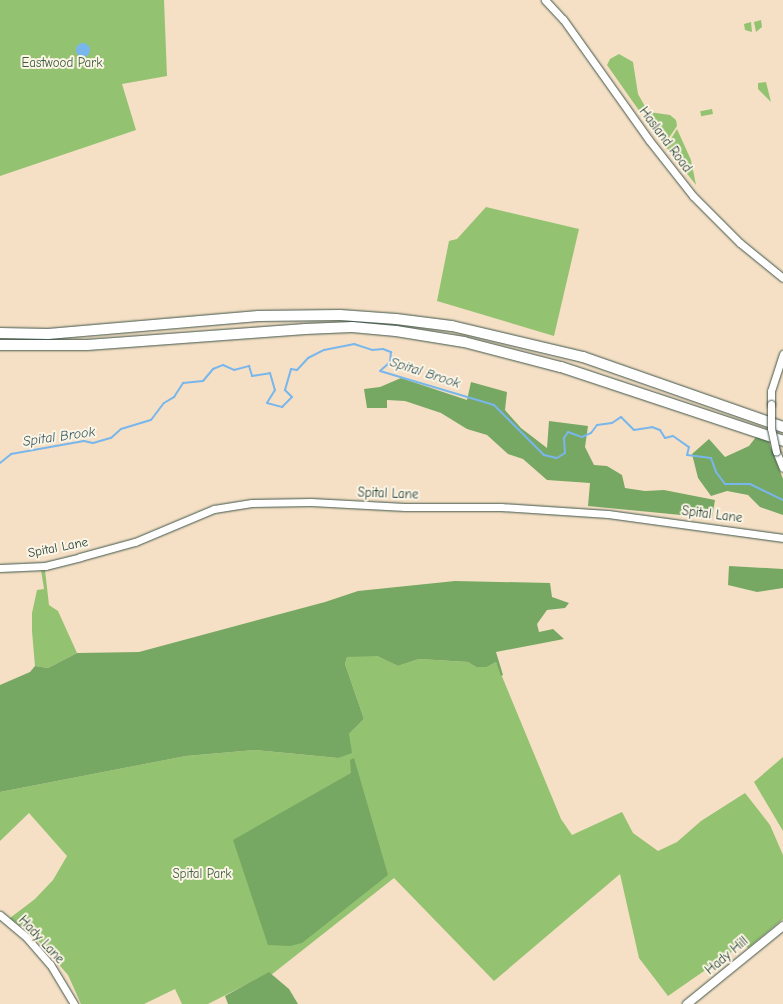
<!DOCTYPE html>
<html>
<head>
<meta charset="utf-8">
<style>
	body { margin:0 }
	#map { position:relative; width:783px; height:1004px; overflow:hidden; background:#f5e0c5; font-family:"Comic Neue",sans-serif }
	div>[style] { position:absolute }
	[style*='--x'] { left:calc(var(--x)*1px); top:calc(var(--y)*1px); width:calc(var(--w)*1px); rotate:calc(var(--a)*1deg) }
	.green>* { inset:0; background:#93c271; transform-origin:0 0 }
	.forest>* { inset:0; background:#76a863 }
	.water>* { inset:0; background:#79b6ec }
	.round { border-radius:50% }
	.stream>* { height:2px; margin:-1px; padding:0 1px; transform-origin:1px; border-radius:1px; background:#79b6ec }
	.roads { filter:drop-shadow(0 0 1px #3f554a) drop-shadow(0 0 1px #3f554a) }
	.secondary>* { height:7px; margin:-3.5px; padding:0 3.5px; transform-origin:3.5px; border-radius:3.5px; background:#fff }
	.primary>* { height:8px; margin:-4px; padding:0 4px; transform-origin:4px; border-radius:4px; background:#fff }
	.highway>* { height:10px; margin:-5px; padding:0 5px; transform-origin:5px; border-radius:5px; background:#fff }
	.bridges { filter:drop-shadow(0 0 1px #3f554a) drop-shadow(0 0 1px #3f554a) }
	.secondary-bridge>* { height:7px; margin:-3.5px; padding:0 3.5px; transform-origin:3.5px; border-radius:3.5px; background:#fff }
	span { translate:-50% -50%; white-space:nowrap; text-align:center; line-height:1.15; -webkit-text-stroke:4px #fcf5e5; paint-order:stroke }
	.park-label { font-size:13px; color:#3c5e43 }
	.street-label { font-size:13px; color:#1f3d34 }
	.water-label { font-size:14px; color:#365b62; font-style:italic }
</style>
</head>
<body>
<div id="map">
	<div class="green">
		<i style="clip-path:polygon(0 0,164px 0,167px 76px,122px 84px,136px 130px,0 176px)"></i>
		<i style="clip-path:polygon(761px 20px,762px 27px,756px 32px,754px 22px)"></i>
		<i style="clip-path:polygon(751px 22px,752px 32px,745px 30px,744px 24px)"></i>
		<i style="clip-path:polygon(619px 54px,633px 62px,638px 94px,647px 110px,640px 112px,607px 65px,610px 59px)"></i>
		<i style="clip-path:polygon(766px 82px,771px 102px,758px 89px,758px 83px)"></i>
		<i style="left:712px;top:109px;width:5px;height:12px;rotate:79deg"></i>
		<i style="clip-path:polygon(649px 112px,670px 115px,676px 120px,677px 126px,664px 145px,652px 128px)"></i>
		<i style="clip-path:polygon(677px 129px,691px 160px,696px 185px,666px 147px)"></i>
		<i style="clip-path:polygon(486px 207px,579px 229px,554px 336px,437px 301px,449px 241px,457px 239px)"></i>
		<i style="clip-path:polygon(41px 570px,45px 570px,49px 605px,58px 611px,77px 653px,48px 668px,35px 666px,32px 631px,32px 613px,37px 590px,44px 589px)"></i>
		<i style="clip-path:polygon(360px 655px,377px 656px,398px 666px,419px 659px,468px 662px,476px 667px,487px 667px,496px 662px,561px 819px,572px 835px,622px 812px,633px 833px,658px 851px,677px 842px,701px 821px,745px 793px,770px 825px,783px 855px,783px 919px,748px 948px,743px 944px,668px 996px,639px 958px,620px 874px,494px 981px,394px 878px,271px 975px,269px 973px,208px 1004px,182px 1004px,175px 989px,144px 1004px,81px 1004px,68px 975px,35px 937px,10px 918px,35px 899px,53px 880px,67px 856px,29px 813px,0 841px,0 792px,186px 756px,255px 750px,338px 758px,349px 734px,364px 719px,345px 664px,347px 657px)"></i>
		<i style="clip-path:polygon(783px 757px,783px 831px,754px 782px)"></i>
	</div>
	<div class="forest">
		<i style="clip-path:polygon(401px 378px,467px 400px,471px 382px,507px 392px,505px 410px,521px 428px,547px 448px,549px 421px,588px 426px,585px 447px,594px 465px,607px 466px,622px 475px,625px 488px,645px 491px,664px 490px,715px 500px,712px 518px,588px 506px,590px 483px,547px 480px,523px 459px,508px 454px,487px 435px,467px 429px,441px 413px,405px 401px,387px 400px,387px 408px,367px 408px,364px 389px,380px 387px)"></i>
		<i style="clip-path:polygon(756px 437px,768px 440px,783px 479px,783px 515px,760px 507px,748px 495px,727px 491px,711px 496px,698px 478px,692px 454px,709px 439px,725px 457px,749px 446px)"></i>
		<i style="clip-path:polygon(729px 566px,783px 569px,783px 588px,757px 592px,728px 585px)"></i>
		<i style="clip-path:polygon(455px 581px,550px 583px,552px 597px,569px 603px,565px 608px,547px 610px,537px 624px,539px 632px,553px 629px,564px 639px,496px 652px,503px 675px,501px 676px,496px 662px,487px 667px,476px 667px,468px 662px,419px 659px,398px 666px,377px 656px,347px 657px,345px 664px,364px 719px,349px 734px,352px 753px,338px 758px,255px 750px,186px 756px,0 792px,0 685px,30px 672px,35px 666px,48px 668px,77px 653px,139px 652px,325px 602px,358px 591px)"></i>
		<i style="clip-path:polygon(354px 758px,388px 875px,302px 943px,290px 946px,268px 945px,233px 840px,351px 773px,350px 760px)"></i>
		<i style="clip-path:polygon(269px 972px,289px 989px,298px 1004px,228px 1004px,225px 996px)"></i>
	</div>
	<div class="water">
		<i class="round" style="left:76px;top:43px;width:14px;height:14px"></i>
	</div>
	<div class="stream">
		<i style="--x:0;--y:463;--w:14;--a:-39"></i>
		<i style="--x:11;--y:454;--w:74;--a:-10.1"></i>
		<i style="--x:84;--y:441;--w:9;--a:13"></i>
		<i style="--x:93;--y:443;--w:19;--a:-16"></i>
		<i style="--x:111;--y:438;--w:13;--a:-42"></i>
		<i style="--x:121;--y:429;--w:31;--a:-17"></i>
		<i style="--x:151;--y:420;--w:21;--a:-53"></i>
		<i style="--x:164;--y:403;--w:12;--a:-31"></i>
		<i style="--x:174;--y:397;--w:17;--a:-57"></i>
		<i style="--x:183;--y:383;--w:20;--a:-6"></i>
		<i style="--x:203;--y:381;--w:16;--a:-50"></i>
		<i style="--x:213;--y:369;--w:11;--a:-22"></i>
		<i style="--x:223;--y:365;--w:12;--a:24"></i>
		<i style="--x:234;--y:370;--w:16;--a:-15"></i>
		<i style="--x:249;--y:366;--w:10;--a:73"></i>
		<i style="--x:252;--y:376;--w:18;--a:-9"></i>
		<i style="--x:270;--y:373;--w:18;--a:74"></i>
		<i style="--x:275;--y:390;--w:15;--a:122"></i>
		<i style="--x:267;--y:403;--w:16;--a:15"></i>
		<i style="--x:282;--y:407;--w:14;--a:-45"></i>
		<i style="--x:292;--y:397;--w:10;--a:-135"></i>
		<i style="--x:285;--y:390;--w:22;--a:-74"></i>
		<i style="--x:291;--y:369;--w:6;--a:9"></i>
		<i style="--x:297;--y:370;--w:16;--a:-47"></i>
		<i style="--x:308;--y:358;--w:18;--a:-27"></i>
		<i style="--x:324;--y:350;--w:31;--a:-11"></i>
		<i style="--x:354;--y:344;--w:19;--a:18"></i>
		<i style="--x:372;--y:350;--w:11;--a:-5"></i>
		<i style="--x:383;--y:349;--w:9;--a:21"></i>
		<i style="--x:391;--y:352;--w:10;--a:96"></i>
		<i style="--x:390;--y:362;--w:13;--a:138"></i>
		<i style="--x:380;--y:371;--w:119;--a:16.6"></i>
		<i style="--x:494;--y:405;--w:71;--a:45"></i>
		<i style="--x:544;--y:455;--w:13;--a:13"></i>
		<i style="--x:557;--y:458;--w:9;--a:-32"></i>
		<i style="--x:565;--y:453;--w:15;--a:-94"></i>
		<i style="--x:564;--y:438;--w:7;--a:-56"></i>
		<i style="--x:568;--y:432;--w:15;--a:20"></i>
		<i style="--x:582;--y:437;--w:10;--a:-24"></i>
		<i style="--x:591;--y:433;--w:10;--a:-53"></i>
		<i style="--x:597;--y:425;--w:15;--a:-8"></i>
		<i style="--x:612;--y:423;--w:11;--a:-34"></i>
		<i style="--x:621;--y:417;--w:18;--a:45"></i>
		<i style="--x:634;--y:430;--w:18;--a:-9"></i>
		<i style="--x:652;--y:427;--w:9;--a:21"></i>
		<i style="--x:660;--y:430;--w:9;--a:58"></i>
		<i style="--x:665;--y:438;--w:8;--a:-14"></i>
		<i style="--x:673;--y:436;--w:19;--a:35"></i>
		<i style="--x:689;--y:447;--w:8;--a:104"></i>
		<i style="--x:687;--y:455;--w:24;--a:7"></i>
		<i style="--x:711;--y:458;--w:15;--a:70"></i>
		<i style="--x:716;--y:472;--w:15;--a:53"></i>
		<i style="--x:725;--y:484;--w:25;--a:0"></i>
		<i style="--x:750;--y:484;--w:37;--a:26"></i>
	</div>
	<div class="roads">
		<div class="secondary">
			<i style="--x:545;--y:0;--w:26;--a:47"></i>
			<i style="--x:563;--y:19;--w:148;--a:54.6"></i>
			<i style="--x:649;--y:140;--w:71;--a:51.8"></i>
			<i style="--x:693;--y:196;--w:66;--a:45"></i>
			<i style="--x:740;--y:243;--w:55;--a:39.1"></i>
			<i style="--x:771;--y:404;--w:13;--a:-90"></i>
			<i style="--x:771;--y:391;--w:39;--a:-72"></i>
			<i style="--x:776;--y:451;--w:18;--a:68"></i>
			<i style="--x:0;--y:568;--w:45;--a:-2.5"></i>
			<i style="--x:45;--y:566;--w:36;--a:-14"></i>
			<i style="--x:80;--y:557;--w:57;--a:-15.3"></i>
			<i style="--x:135;--y:542;--w:86;--a:-22.7"></i>
			<i style="--x:214;--y:509;--w:38;--a:-9"></i>
			<i style="--x:252;--y:503;--w:59;--a:-1"></i>
			<i style="--x:311;--y:502;--w:94;--a:3"></i>
			<i style="--x:405;--y:507;--w:96;--a:0"></i>
			<i style="--x:501;--y:507;--w:107;--a:3.7"></i>
			<i style="--x:608;--y:514;--w:177;--a:7.8"></i>
			<i style="--x:0;--y:915;--w:35;--a:40"></i>
			<i style="--x:27;--y:938;--w:35;--a:49"></i>
			<i style="--x:50;--y:964;--w:47;--a:59"></i>
		</div>
		<div class="primary">
			<i style="--x:687;--y:1004;--w:124;--a:-39.1"></i>
		</div>
		<div class="highway">
			<i style="--x:0;--y:333;--w:48;--a:1.2"></i>
			<i style="--x:48;--y:334;--w:211;--a:-4.9"></i>
			<i style="--x:258;--y:316;--w:82;--a:-0.7"></i>
			<i style="--x:340;--y:315;--w:56;--a:4.1"></i>
			<i style="--x:396;--y:319;--w:56;--a:7.1"></i>
			<i style="--x:452;--y:326;--w:135;--a:13.3"></i>
			<i style="--x:583;--y:357;--w:212;--a:19.3"></i>
			<i style="--x:0;--y:345;--w:87;--a:0"></i>
			<i style="--x:87;--y:345;--w:219;--a:-4.2"></i>
			<i style="--x:305;--y:329;--w:47;--a:-2.4"></i>
			<i style="--x:352;--y:327;--w:44;--a:5.2"></i>
			<i style="--x:396;--y:331;--w:69;--a:9.2"></i>
			<i style="--x:464;--y:342;--w:100;--a:14.5"></i>
			<i style="--x:561;--y:367;--w:234;--a:18.4"></i>
		</div>
	</div>
	<div class="bridges">
		<div class="secondary-bridge">
			<i style="--x:771;--y:404;--w:24;--a:90"></i>
			<i style="--x:771;--y:428;--w:24;--a:78"></i>
		</div>
	</div>
	<div class="park-label">
		<span style="left:62px;top:63px">Eastwood Park</span>
		<span style="left:202px;top:874px">Spital Park</span>
	</div>
	<div class="street-label">
		<span style="left:665px;top:140px;rotate:53deg">Hasland Road</span>
		<span style="left:388px;top:494px;rotate:2deg">Spital Lane</span>
		<span style="left:712px;top:515px;rotate:7deg">Spital Lane</span>
		<span style="left:58px;top:548px;rotate:-11deg">Spital Lane</span>
		<span style="left:41px;top:940px;rotate:47deg">Hady Lane</span>
		<span style="left:727px;top:956px;rotate:-40deg">Hady Hill</span>
	</div>
	<div class="water-label">
		<span style="left:425px;top:373px;rotate:18deg">Spital Brook</span>
		<span style="left:59px;top:437px;rotate:-8deg">Spital Brook</span>
	</div>
</div>
</body>
</html>
